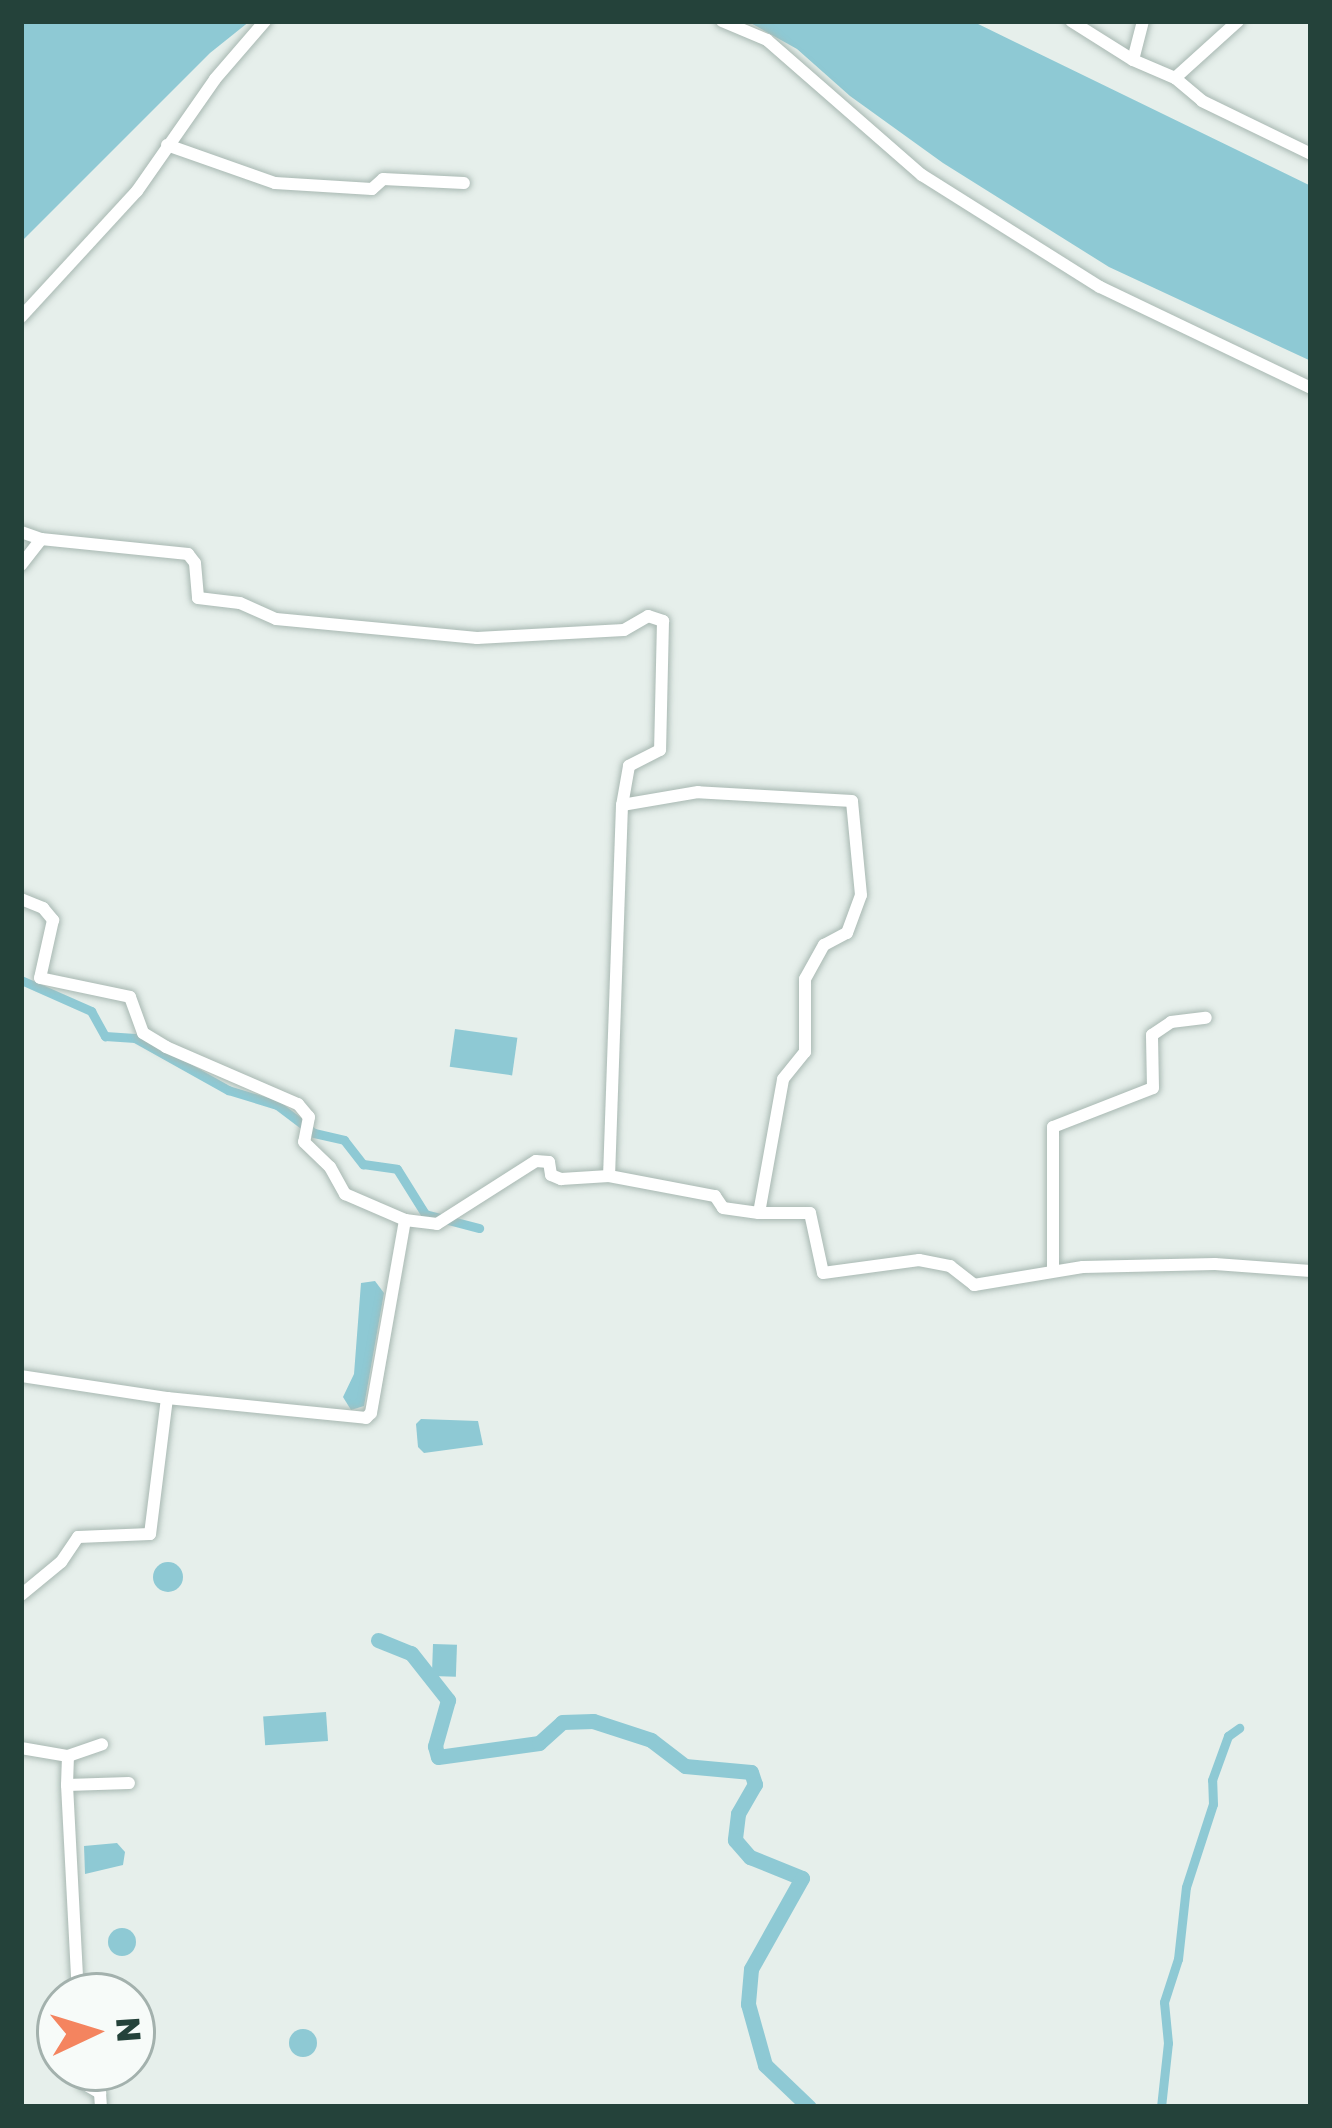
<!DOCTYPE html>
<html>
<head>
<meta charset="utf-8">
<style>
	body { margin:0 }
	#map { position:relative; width:1332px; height:2128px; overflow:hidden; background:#e6efeb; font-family:"Golos Text",sans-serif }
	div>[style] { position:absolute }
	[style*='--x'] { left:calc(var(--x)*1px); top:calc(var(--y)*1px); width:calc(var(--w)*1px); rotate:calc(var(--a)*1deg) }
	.water>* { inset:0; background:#8ec9d4; transform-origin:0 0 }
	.round { border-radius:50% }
	.canal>* { height:9px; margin:-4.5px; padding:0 4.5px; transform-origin:4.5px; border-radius:4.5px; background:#8ec9d4 }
	.river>* { height:15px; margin:-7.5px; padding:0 7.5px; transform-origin:7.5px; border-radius:7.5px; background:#8ec9d4 }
	.roads { filter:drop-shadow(0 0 3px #a8b8b2) drop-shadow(0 0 3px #a8b8b2) }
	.minor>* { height:12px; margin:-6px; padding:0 6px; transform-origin:6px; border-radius:6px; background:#fff }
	span { translate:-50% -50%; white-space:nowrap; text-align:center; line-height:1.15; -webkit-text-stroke:9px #f7fbf9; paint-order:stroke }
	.frame { position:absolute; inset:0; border:24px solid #24423a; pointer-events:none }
	.north { position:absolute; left:36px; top:1972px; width:120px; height:120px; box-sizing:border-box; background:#f7fbf9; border:3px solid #a3b1ad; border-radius:50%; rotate:86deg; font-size:33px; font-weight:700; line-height:48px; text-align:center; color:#24423a }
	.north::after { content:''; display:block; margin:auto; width:42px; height:54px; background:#f4845f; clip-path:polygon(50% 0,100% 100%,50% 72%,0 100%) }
</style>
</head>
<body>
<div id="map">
	<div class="water">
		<i style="clip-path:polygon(21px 21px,250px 21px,210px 53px,21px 242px)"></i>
		<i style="clip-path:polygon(747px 21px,972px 21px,1311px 186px,1311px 361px,1109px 267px,943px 163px,850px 96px,797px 49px)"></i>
		<i style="left:455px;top:1029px;width:63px;height:38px;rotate:8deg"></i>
		<i style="clip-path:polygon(375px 1281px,384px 1293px,364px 1406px,351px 1410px,343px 1397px,354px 1374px,361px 1283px)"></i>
		<i style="clip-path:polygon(421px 1419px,478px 1421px,483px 1445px,424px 1453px,418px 1447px,416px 1424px)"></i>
		<i class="round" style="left:153px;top:1562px;width:30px;height:30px"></i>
		<i style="left:433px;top:1644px;width:24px;height:32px;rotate:2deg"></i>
		<i style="left:326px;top:1712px;width:29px;height:63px;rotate:86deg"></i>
		<i style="clip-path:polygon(117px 1843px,125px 1852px,123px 1865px,85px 1874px,84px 1846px)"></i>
		<i class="round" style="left:108px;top:1928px;width:28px;height:28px"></i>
		<i class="round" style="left:289px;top:2029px;width:28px;height:28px"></i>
	</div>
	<div class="canal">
		<i style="--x:21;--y:980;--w:77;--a:23.9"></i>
		<i style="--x:91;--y:1011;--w:29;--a:61"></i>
		<i style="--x:105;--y:1036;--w:30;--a:4"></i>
		<i style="--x:135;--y:1038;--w:107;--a:29.2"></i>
		<i style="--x:228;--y:1090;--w:51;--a:17"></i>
		<i style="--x:277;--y:1105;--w:46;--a:37.1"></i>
		<i style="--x:314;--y:1133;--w:31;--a:13"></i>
		<i style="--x:344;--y:1140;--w:31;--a:52"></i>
		<i style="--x:363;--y:1164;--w:34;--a:8"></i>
		<i style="--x:397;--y:1169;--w:53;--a:58.1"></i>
		<i style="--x:425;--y:1214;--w:56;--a:14.5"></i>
		<i style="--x:1161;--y:2107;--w:64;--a:-83.8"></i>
		<i style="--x:1168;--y:2043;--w:41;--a:-95.6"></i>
		<i style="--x:1164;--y:2002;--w:45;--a:-72"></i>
		<i style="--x:1178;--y:1959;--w:72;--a:-83.7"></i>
		<i style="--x:1186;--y:1887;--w:87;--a:-72"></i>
		<i style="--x:1213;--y:1804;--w:24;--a:-92"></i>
		<i style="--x:1212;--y:1780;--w:47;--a:-70"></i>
		<i style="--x:1228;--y:1736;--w:14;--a:-36"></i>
	</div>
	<div class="river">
		<i style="--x:378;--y:1640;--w:35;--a:22"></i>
		<i style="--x:411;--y:1653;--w:60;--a:51.8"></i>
		<i style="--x:448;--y:1700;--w:48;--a:105.8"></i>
		<i style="--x:435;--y:1746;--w:11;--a:75"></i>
		<i style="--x:438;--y:1757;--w:102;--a:-7.9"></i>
		<i style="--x:539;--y:1743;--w:31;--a:-42"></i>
		<i style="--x:562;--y:1722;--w:31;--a:-2"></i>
		<i style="--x:593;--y:1721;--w:61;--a:18.1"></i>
		<i style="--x:651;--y:1740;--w:43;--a:37.4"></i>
		<i style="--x:685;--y:1766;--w:66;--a:5.2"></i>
		<i style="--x:751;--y:1772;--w:13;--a:72"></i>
		<i style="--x:755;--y:1784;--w:34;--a:120"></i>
		<i style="--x:738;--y:1814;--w:26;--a:97"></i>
		<i style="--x:735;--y:1840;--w:23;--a:49"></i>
		<i style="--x:750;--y:1857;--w:56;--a:22"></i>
		<i style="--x:802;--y:1878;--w:104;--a:119.3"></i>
		<i style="--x:751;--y:1969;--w:35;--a:95"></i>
		<i style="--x:748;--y:2004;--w:63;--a:74.4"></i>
		<i style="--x:765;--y:2065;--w:61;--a:43.7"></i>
	</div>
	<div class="roads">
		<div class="minor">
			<i style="--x:722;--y:21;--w:49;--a:22.9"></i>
			<i style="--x:767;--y:40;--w:206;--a:41.1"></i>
			<i style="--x:922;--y:175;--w:210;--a:32.2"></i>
			<i style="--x:1100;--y:287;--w:234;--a:25.6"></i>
			<i style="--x:1071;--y:21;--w:73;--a:32.2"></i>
			<i style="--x:1133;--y:60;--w:46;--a:23.2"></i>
			<i style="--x:1175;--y:78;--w:35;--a:40"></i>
			<i style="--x:1202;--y:101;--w:121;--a:25.9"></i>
			<i style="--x:1133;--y:60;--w:40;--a:-75.6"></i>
			<i style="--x:1175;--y:78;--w:85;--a:-42.1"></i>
			<i style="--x:167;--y:145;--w:114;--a:19.4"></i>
			<i style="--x:275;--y:183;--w:97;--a:3.5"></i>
			<i style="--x:372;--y:189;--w:15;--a:-42"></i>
			<i style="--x:383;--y:179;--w:81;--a:2.8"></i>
			<i style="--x:21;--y:317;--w:171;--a:-47.4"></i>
			<i style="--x:137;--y:191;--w:136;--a:-55.1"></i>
			<i style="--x:215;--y:79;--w:77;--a:-49.2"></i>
			<i style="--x:21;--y:532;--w:21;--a:19"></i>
			<i style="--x:41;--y:539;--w:148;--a:5.8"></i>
			<i style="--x:188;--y:554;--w:11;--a:52"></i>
			<i style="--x:195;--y:563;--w:35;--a:85"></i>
			<i style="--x:198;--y:598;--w:42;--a:6.8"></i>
			<i style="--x:240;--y:603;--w:39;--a:24"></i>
			<i style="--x:276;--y:619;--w:202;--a:5.4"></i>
			<i style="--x:477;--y:638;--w:147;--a:-3.1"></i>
			<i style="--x:624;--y:630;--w:28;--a:-30"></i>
			<i style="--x:648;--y:616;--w:16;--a:18"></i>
			<i style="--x:663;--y:621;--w:129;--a:91.3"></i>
			<i style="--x:660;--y:750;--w:35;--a:153"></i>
			<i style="--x:629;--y:766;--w:40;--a:100"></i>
			<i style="--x:622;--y:805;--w:371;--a:92"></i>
			<i style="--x:21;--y:565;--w:33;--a:-52"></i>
			<i style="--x:21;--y:899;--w:24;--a:22"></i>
			<i style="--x:43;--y:908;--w:16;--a:50"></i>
			<i style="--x:53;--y:920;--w:59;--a:102.6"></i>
			<i style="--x:40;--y:978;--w:92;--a:11.9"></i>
			<i style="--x:130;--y:997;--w:38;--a:70"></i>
			<i style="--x:143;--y:1033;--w:27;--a:31"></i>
			<i style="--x:166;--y:1047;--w:144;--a:23.4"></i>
			<i style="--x:298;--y:1104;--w:17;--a:50"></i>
			<i style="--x:309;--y:1117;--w:25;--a:101"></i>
			<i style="--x:304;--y:1142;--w:36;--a:44"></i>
			<i style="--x:330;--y:1167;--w:31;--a:61"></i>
			<i style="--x:345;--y:1194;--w:65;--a:23.4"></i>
			<i style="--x:405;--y:1220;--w:32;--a:7"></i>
			<i style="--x:437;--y:1224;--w:117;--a:-32.5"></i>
			<i style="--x:536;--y:1161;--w:13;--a:4"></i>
			<i style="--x:549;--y:1162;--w:13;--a:81"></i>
			<i style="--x:551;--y:1175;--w:11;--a:22"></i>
			<i style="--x:561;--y:1179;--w:48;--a:-3.6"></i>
			<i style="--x:609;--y:1176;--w:108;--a:10.7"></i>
			<i style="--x:715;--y:1196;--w:14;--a:56"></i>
			<i style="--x:723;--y:1208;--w:36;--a:8"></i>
			<i style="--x:759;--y:1213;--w:136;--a:-79.8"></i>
			<i style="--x:783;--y:1079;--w:35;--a:-51"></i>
			<i style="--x:805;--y:1052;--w:73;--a:-90"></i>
			<i style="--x:805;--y:979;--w:39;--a:-61"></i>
			<i style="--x:824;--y:945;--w:26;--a:-28"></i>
			<i style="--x:847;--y:933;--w:40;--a:-69.8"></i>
			<i style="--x:861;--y:895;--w:94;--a:-95.5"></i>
			<i style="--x:852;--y:801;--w:154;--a:-176.7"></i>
			<i style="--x:698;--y:792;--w:77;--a:170.3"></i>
			<i style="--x:759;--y:1213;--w:51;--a:0"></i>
			<i style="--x:810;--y:1213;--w:61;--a:77.8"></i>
			<i style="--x:823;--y:1273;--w:97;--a:-7.7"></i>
			<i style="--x:919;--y:1260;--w:32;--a:11"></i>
			<i style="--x:950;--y:1266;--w:31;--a:38"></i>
			<i style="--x:974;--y:1285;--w:110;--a:-9.4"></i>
			<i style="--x:1083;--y:1267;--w:132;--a:-1.3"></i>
			<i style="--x:1215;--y:1264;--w:96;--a:4.2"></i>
			<i style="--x:1053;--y:1271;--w:144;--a:-90"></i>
			<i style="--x:1053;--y:1127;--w:107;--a:-21.3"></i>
			<i style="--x:1153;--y:1088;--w:53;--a:-91.1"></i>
			<i style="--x:1152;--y:1035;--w:23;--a:-34"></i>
			<i style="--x:1171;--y:1022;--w:35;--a:-7"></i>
			<i style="--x:21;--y:1376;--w:148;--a:8.6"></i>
			<i style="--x:167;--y:1398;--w:137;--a:97.1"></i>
			<i style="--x:150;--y:1534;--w:72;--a:177.6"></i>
			<i style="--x:78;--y:1537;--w:30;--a:124"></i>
			<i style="--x:61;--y:1562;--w:52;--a:140.5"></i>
			<i style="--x:167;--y:1398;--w:200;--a:5.7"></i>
			<i style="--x:366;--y:1418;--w:7;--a:-45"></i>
			<i style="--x:371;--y:1413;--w:196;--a:-80"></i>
			<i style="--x:21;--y:1748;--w:48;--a:9.7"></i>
			<i style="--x:68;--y:1756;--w:36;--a:-19"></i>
			<i style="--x:68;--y:1756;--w:29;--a:92"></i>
			<i style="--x:67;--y:1785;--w:62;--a:-1.8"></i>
			<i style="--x:67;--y:1785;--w:211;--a:87"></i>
			<i style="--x:82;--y:2068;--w:15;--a:86"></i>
			<i style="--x:83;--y:2083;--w:20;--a:30"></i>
			<i style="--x:100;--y:2093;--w:14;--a:86"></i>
		</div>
	</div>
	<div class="frame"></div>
	<div class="north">N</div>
</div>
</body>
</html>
